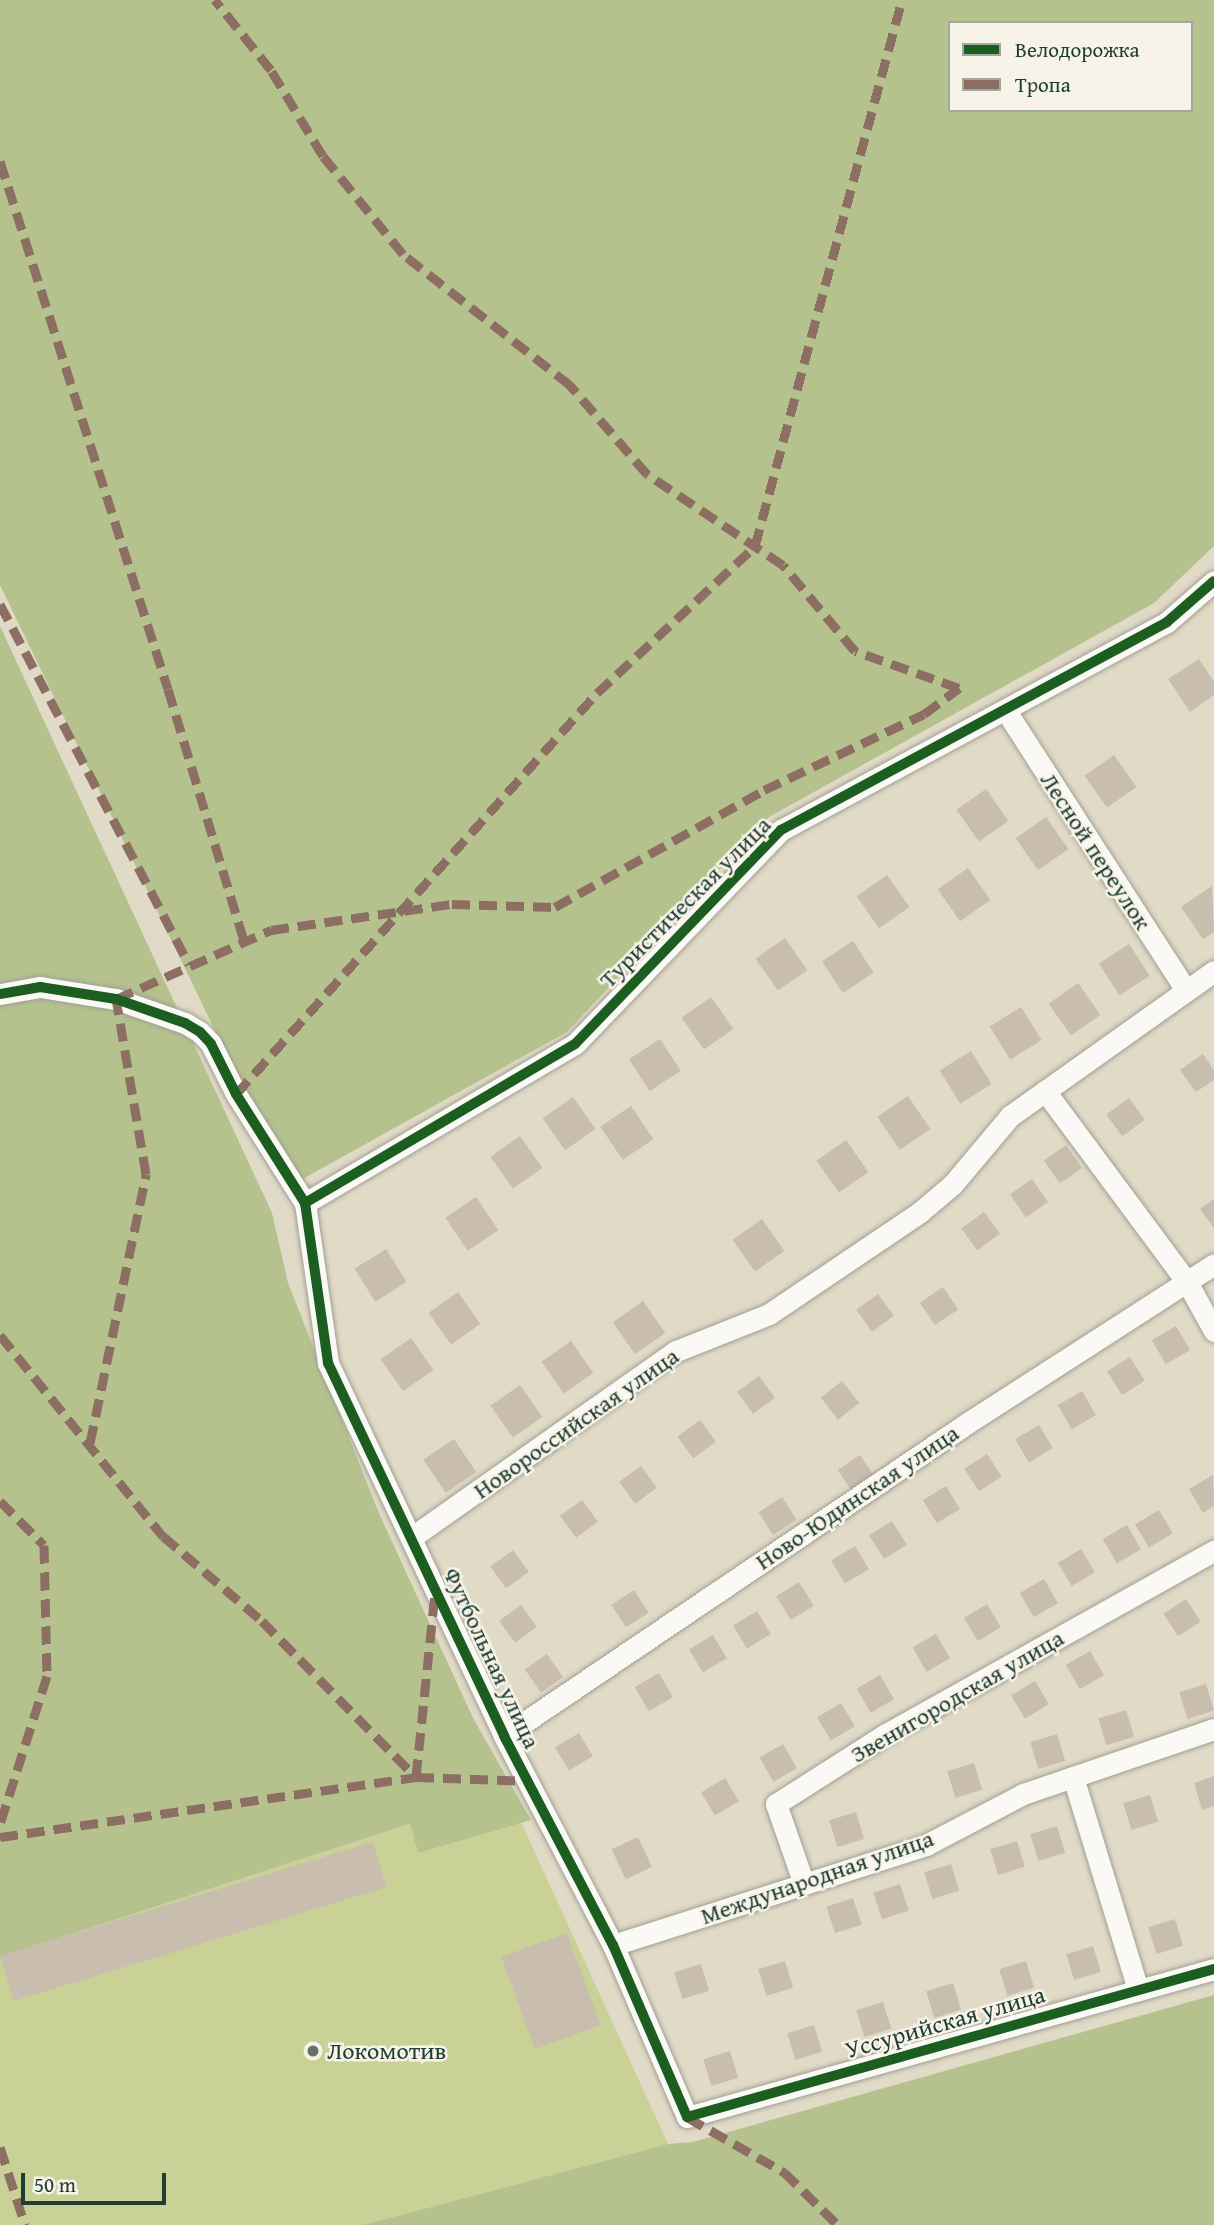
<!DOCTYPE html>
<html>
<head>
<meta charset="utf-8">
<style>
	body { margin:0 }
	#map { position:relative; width:1214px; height:2225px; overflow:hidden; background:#e0dac6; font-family:"Gentium Book Plus",serif }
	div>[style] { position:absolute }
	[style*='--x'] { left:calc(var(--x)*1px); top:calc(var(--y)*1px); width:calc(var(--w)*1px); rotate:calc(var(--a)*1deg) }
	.green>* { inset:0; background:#c9d196 }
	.forest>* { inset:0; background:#b5c28e }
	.building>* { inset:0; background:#c9bead; transform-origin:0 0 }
	.roads { filter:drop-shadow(0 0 2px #a0a093) drop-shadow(0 0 2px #a0a093) }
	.minor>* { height:21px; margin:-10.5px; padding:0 10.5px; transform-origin:10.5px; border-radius:10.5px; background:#faf9f6 }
	.quiet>* { height:9px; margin-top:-4.5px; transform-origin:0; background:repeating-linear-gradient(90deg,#8d6e63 0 18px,transparent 0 27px) }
	.cycleway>* { height:10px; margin:-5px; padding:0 5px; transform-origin:5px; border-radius:5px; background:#1b5e20 }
	.dots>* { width:19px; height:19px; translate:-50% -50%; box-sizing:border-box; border:4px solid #f7f3e8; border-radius:50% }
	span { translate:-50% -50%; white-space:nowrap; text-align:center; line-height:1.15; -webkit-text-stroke:5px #f7f3e8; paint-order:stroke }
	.street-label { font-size:24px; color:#1f3d34 }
	.poi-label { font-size:24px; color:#1f3d34 }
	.left { translate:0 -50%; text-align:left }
	.legend { position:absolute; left:948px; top:21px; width:245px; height:91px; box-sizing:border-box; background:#f7f3e8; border:2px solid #a1aaa0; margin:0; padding:9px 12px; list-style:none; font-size:21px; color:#1f3d34 }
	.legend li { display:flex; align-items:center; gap:14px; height:35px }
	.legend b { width:35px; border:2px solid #a1aaa0 }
	.scale { position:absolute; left:21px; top:2173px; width:145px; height:32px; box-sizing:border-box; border:4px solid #1f3d34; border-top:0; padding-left:9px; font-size:21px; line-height:24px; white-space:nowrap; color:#1f3d34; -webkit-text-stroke:5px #f7f3e8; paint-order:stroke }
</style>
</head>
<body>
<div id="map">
	<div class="green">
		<i style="clip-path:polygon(521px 1822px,668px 2144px,363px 2225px,0 2225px,0 1957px,411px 1824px,418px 1853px)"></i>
	</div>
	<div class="forest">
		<i style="clip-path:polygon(evenodd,0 0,1214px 0,1214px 546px,1154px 603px,769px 817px,567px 1032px,290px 1186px,0 585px,0 0,950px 23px,1191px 23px,1191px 110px,950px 110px,950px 23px)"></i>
		<i style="clip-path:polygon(0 626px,272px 1213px,288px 1283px,378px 1511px,473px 1718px,531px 1820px,418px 1853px,410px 1824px,0 1957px)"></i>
		<i style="clip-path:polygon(1214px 1995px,1214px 2225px,363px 2225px,668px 2144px,693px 2142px)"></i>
	</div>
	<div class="building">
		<i style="clip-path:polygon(1199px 659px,1214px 682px,1214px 695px,1190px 712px,1168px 679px)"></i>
		<i style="left:1114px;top:755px;width:39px;height:36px;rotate:55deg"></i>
		<i style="left:986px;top:789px;width:39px;height:36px;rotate:55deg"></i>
		<i style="left:1046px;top:817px;width:39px;height:37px;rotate:55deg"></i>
		<i style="left:968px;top:868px;width:39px;height:37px;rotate:55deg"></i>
		<i style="left:887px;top:875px;width:39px;height:37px;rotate:55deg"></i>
		<i style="clip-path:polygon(1212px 886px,1214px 932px,1203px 939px,1181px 907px)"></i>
		<i style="left:785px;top:938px;width:39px;height:36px;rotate:55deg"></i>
		<i style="left:853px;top:941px;width:38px;height:37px;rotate:57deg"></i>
		<i style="left:1129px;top:944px;width:38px;height:36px;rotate:57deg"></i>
		<i style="left:1078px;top:983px;width:39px;height:36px;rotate:55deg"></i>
		<i style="left:711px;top:997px;width:39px;height:36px;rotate:55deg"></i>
		<i style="left:1021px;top:1007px;width:39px;height:37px;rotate:58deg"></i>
		<i style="left:660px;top:1039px;width:38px;height:37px;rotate:57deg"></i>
		<i style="left:971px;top:1051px;width:39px;height:37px;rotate:58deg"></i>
		<i style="clip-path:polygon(1203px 1054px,1214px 1070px,1214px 1080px,1196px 1092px,1180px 1070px)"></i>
		<i style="left:908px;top:1096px;width:40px;height:37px;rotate:56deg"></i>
		<i style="left:573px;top:1097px;width:39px;height:37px;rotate:55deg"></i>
		<i style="left:1129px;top:1098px;width:27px;height:28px;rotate:54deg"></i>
		<i style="left:631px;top:1106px;width:40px;height:37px;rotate:56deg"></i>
		<i style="left:520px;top:1136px;width:39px;height:36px;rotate:55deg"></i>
		<i style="left:846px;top:1140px;width:39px;height:36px;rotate:55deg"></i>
		<i style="left:1066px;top:1145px;width:28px;height:27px;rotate:55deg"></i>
		<i style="left:1032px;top:1179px;width:28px;height:27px;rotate:55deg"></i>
		<i style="left:476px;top:1197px;width:40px;height:37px;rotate:56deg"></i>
		<i style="clip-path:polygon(1214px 1199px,1214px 1228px,1200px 1209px)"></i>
		<i style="left:984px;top:1212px;width:27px;height:28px;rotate:54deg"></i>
		<i style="left:762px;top:1219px;width:39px;height:36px;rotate:55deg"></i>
		<i style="left:386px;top:1249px;width:39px;height:37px;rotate:58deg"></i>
		<i style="left:943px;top:1287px;width:27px;height:28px;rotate:56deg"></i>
		<i style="left:458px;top:1292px;width:39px;height:36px;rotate:55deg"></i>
		<i style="left:878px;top:1294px;width:27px;height:27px;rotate:54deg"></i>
		<i style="left:643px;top:1301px;width:39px;height:37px;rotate:55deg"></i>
		<i style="left:1176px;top:1326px;width:28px;height:28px;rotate:60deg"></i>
		<i style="left:411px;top:1338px;width:39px;height:37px;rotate:55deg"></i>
		<i style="left:571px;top:1341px;width:39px;height:36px;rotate:55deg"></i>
		<i style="left:1130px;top:1357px;width:28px;height:27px;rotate:58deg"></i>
		<i style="left:759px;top:1376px;width:27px;height:27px;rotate:54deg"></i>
		<i style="left:842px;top:1381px;width:28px;height:27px;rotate:52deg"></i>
		<i style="left:520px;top:1385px;width:39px;height:36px;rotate:55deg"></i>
		<i style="left:1082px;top:1391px;width:28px;height:28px;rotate:60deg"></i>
		<i style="left:700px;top:1420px;width:27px;height:28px;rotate:54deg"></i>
		<i style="left:1039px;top:1425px;width:27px;height:28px;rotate:59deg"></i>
		<i style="left:454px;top:1439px;width:40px;height:37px;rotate:56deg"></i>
		<i style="left:987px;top:1454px;width:27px;height:27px;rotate:57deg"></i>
		<i style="left:860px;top:1455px;width:27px;height:27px;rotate:56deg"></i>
		<i style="left:641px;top:1466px;width:27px;height:27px;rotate:54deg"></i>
		<i style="clip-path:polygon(1213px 1475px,1214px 1506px,1203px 1513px,1189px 1489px)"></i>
		<i style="left:946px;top:1486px;width:27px;height:27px;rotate:59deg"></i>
		<i style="left:782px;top:1497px;width:27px;height:28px;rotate:57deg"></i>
		<i style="left:582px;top:1500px;width:27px;height:27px;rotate:54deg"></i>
		<i style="left:1159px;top:1510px;width:27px;height:28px;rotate:59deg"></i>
		<i style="left:892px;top:1521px;width:28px;height:27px;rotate:58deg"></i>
		<i style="left:1127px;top:1525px;width:28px;height:28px;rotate:60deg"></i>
		<i style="left:855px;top:1546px;width:27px;height:28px;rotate:59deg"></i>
		<i style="left:1081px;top:1549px;width:27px;height:27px;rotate:59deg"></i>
		<i style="left:513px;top:1550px;width:27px;height:28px;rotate:54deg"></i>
		<i style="left:1044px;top:1579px;width:28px;height:28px;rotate:60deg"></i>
		<i style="left:799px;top:1582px;width:28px;height:27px;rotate:58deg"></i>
		<i style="left:634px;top:1590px;width:27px;height:27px;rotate:57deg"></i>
		<i style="left:1186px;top:1599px;width:27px;height:27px;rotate:57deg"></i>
		<i style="left:987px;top:1604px;width:27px;height:27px;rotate:59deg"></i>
		<i style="left:521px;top:1605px;width:27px;height:27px;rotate:54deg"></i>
		<i style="left:757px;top:1611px;width:27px;height:28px;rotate:59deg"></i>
		<i style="left:936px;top:1634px;width:28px;height:27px;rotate:60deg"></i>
		<i style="left:713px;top:1635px;width:27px;height:28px;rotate:59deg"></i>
		<i style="left:1090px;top:1651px;width:28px;height:28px;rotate:60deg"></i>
		<i style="left:547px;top:1654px;width:28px;height:27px;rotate:55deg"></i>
		<i style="left:659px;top:1673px;width:28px;height:28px;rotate:60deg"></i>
		<i style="left:880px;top:1675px;width:28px;height:27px;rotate:60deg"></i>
		<i style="left:1035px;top:1681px;width:27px;height:28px;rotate:59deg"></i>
		<i style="left:1206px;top:1684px;width:28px;height:28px;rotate:73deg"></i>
		<i style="left:841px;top:1703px;width:27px;height:28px;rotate:59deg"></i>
		<i style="left:1126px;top:1710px;width:28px;height:29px;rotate:73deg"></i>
		<i style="left:579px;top:1733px;width:27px;height:28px;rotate:59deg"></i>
		<i style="left:1057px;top:1734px;width:28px;height:28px;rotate:73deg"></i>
		<i style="left:783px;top:1744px;width:28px;height:27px;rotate:60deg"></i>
		<i style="left:974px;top:1763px;width:28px;height:28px;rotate:73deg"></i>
		<i style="clip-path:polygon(1214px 1776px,1214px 1806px,1202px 1810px,1194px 1783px)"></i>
		<i style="left:725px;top:1778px;width:27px;height:28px;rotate:59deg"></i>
		<i style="left:1150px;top:1795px;width:28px;height:28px;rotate:73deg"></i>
		<i style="left:856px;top:1812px;width:28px;height:28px;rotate:73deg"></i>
		<i style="left:1057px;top:1826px;width:28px;height:28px;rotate:73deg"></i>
		<i style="left:638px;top:1837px;width:33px;height:29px;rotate:65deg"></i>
		<i style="left:1017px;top:1841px;width:27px;height:28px;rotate:73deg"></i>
		<i style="left:373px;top:1842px;width:47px;height:390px;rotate:73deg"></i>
		<i style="left:951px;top:1864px;width:28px;height:28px;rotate:73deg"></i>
		<i style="left:900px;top:1884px;width:28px;height:28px;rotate:72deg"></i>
		<i style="left:853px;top:1898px;width:28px;height:28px;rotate:72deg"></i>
		<i style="left:1175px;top:1919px;width:28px;height:28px;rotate:73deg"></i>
		<i style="left:567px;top:1933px;width:98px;height:70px;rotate:70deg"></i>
		<i style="left:1093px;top:1946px;width:27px;height:28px;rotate:73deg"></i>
		<i style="left:785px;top:1961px;width:28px;height:28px;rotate:73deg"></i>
		<i style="left:1026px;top:1961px;width:28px;height:28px;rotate:73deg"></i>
		<i style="left:701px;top:1964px;width:28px;height:28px;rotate:73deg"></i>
		<i style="left:953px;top:1983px;width:28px;height:28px;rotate:73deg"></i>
		<i style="left:883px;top:2002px;width:28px;height:28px;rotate:73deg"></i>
		<i style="left:814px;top:2025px;width:28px;height:28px;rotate:73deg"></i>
		<i style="left:730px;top:2051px;width:28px;height:28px;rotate:73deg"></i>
	</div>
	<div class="roads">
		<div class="minor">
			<i style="--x:1006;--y:711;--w:332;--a:57.2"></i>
			<i style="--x:0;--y:994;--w:41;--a:-9.9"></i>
			<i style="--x:40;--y:987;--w:77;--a:9"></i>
			<i style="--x:116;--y:999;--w:73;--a:19.2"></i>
			<i style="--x:185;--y:1023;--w:17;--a:31"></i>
			<i style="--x:200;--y:1032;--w:16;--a:47"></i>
			<i style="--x:211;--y:1044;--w:56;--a:63.4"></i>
			<i style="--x:236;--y:1094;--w:129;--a:57.7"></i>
			<i style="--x:305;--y:1203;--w:162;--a:81.8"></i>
			<i style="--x:328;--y:1363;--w:412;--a:64.7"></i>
			<i style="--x:504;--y:1736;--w:236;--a:62.5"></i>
			<i style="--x:613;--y:1945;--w:187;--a:66.7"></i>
			<i style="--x:687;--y:2117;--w:547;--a:-15.69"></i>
			<i style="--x:1045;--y:1091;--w:238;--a:53.4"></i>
			<i style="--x:1187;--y:1282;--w:56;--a:61.1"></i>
			<i style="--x:305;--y:1203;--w:313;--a:-30.5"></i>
			<i style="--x:575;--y:1044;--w:297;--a:-46.1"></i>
			<i style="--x:781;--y:830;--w:438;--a:-28.3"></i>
			<i style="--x:1167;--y:622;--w:62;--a:-41.1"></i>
			<i style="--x:412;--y:1537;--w:323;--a:-35.2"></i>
			<i style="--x:676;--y:1351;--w:100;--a:-21.7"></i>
			<i style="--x:769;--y:1314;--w:182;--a:-34"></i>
			<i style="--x:920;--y:1212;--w:43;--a:-40.3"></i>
			<i style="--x:953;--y:1184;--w:89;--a:-50"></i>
			<i style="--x:1010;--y:1116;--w:250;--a:-35.4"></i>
			<i style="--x:504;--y:1736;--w:557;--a:-34.03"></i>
			<i style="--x:966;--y:1424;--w:295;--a:-32.8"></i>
			<i style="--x:1073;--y:1777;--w:223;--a:73"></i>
			<i style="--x:804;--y:1884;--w:85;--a:-109.3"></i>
			<i style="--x:776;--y:1804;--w:130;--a:-32.5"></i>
			<i style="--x:886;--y:1734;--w:376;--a:-29.2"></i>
			<i style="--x:613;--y:1945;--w:329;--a:-17.7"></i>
			<i style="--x:926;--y:1845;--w:110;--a:-27.7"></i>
			<i style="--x:1023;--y:1794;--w:202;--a:-18.8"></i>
		</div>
	</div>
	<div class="quiet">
		<i style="--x:0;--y:161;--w:554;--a:72.35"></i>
		<i style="--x:168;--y:689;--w:263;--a:73.2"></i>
		<i style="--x:0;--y:604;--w:407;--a:62.3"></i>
		<i style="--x:236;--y:1094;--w:540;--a:-48"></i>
		<i style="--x:597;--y:693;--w:216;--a:-42.9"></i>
		<i style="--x:755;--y:546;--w:565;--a:-74.93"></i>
		<i style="--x:0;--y:1335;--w:259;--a:51"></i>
		<i style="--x:163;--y:1536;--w:130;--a:40.6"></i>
		<i style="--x:262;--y:1621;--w:219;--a:45.4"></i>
		<i style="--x:90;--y:1443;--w:275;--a:-78.2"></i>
		<i style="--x:146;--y:1174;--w:178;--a:-99.7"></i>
		<i style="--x:116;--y:999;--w:170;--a:-24"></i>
		<i style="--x:271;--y:930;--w:183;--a:-8.2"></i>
		<i style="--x:452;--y:904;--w:103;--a:1.7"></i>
		<i style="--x:555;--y:907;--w:240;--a:-29.2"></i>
		<i style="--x:764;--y:790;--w:177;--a:-25.4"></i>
		<i style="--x:924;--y:714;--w:44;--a:-36.6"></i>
		<i style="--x:959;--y:688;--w:110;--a:-160.4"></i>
		<i style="--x:855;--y:651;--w:112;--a:-129.9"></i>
		<i style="--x:783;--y:565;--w:164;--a:-146.2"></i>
		<i style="--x:647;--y:474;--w:118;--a:-130.9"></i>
		<i style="--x:570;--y:385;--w:212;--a:-141.9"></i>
		<i style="--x:403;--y:254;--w:127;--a:-129.2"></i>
		<i style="--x:323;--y:156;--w:100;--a:-121.2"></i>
		<i style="--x:271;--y:70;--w:90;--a:-128.7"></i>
		<i style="--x:0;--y:1501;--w:62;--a:45"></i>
		<i style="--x:44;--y:1545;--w:131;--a:88.7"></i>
		<i style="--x:47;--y:1676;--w:155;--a:107.6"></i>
		<i style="--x:416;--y:1777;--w:185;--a:-84.1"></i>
		<i style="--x:0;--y:1837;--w:420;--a:-8.2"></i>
		<i style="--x:416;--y:1777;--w:112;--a:2"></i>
		<i style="--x:687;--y:2117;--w:112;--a:29.6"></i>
		<i style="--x:784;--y:2172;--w:76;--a:44.5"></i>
		<i style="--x:0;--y:2147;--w:82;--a:72.2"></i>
	</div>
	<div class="cycleway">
		<i style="--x:0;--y:994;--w:41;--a:-9.9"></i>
		<i style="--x:40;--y:987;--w:77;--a:9"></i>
		<i style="--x:116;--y:999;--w:73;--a:19.2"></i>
		<i style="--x:185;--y:1023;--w:17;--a:31"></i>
		<i style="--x:200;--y:1032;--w:16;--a:47"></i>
		<i style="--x:211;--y:1044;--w:56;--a:63.4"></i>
		<i style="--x:236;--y:1094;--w:129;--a:57.7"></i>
		<i style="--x:305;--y:1203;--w:162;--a:81.8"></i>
		<i style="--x:328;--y:1363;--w:412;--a:64.7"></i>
		<i style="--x:504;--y:1736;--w:236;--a:62.5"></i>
		<i style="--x:613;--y:1945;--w:187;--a:66.7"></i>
		<i style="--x:687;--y:2117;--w:547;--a:-15.69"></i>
		<i style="--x:305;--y:1203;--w:313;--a:-30.5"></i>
		<i style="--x:575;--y:1044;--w:297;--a:-46.1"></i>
		<i style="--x:781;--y:830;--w:438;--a:-28.3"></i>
		<i style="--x:1167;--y:622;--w:62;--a:-41.1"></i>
	</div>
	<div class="dots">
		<i style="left:313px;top:2051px;background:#637467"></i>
	</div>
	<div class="street-label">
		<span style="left:1096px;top:851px;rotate:57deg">Лесной переулок</span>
		<span style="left:685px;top:902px;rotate:-45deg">Туристическая улица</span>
		<span style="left:576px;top:1423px;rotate:-35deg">Новороссийская улица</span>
		<span style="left:857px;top:1497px;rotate:-34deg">Ново-Юдинская улица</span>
		<span style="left:492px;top:1658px;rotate:65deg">Футбольная улица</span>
		<span style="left:957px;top:1696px;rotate:-30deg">Звенигородская улица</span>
		<span style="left:817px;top:1877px;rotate:-19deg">Международная улица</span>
		<span style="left:945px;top:2022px;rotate:-16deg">Уссурийская улица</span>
	</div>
	<div class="poi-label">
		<span class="left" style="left:327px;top:2051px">Локомотив</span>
	</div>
	<ul class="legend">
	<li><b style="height:9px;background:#1b5e20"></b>Велодорожка</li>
	<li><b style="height:9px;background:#8d6e63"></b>Тропа</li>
	</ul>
	<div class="scale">50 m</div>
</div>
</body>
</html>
